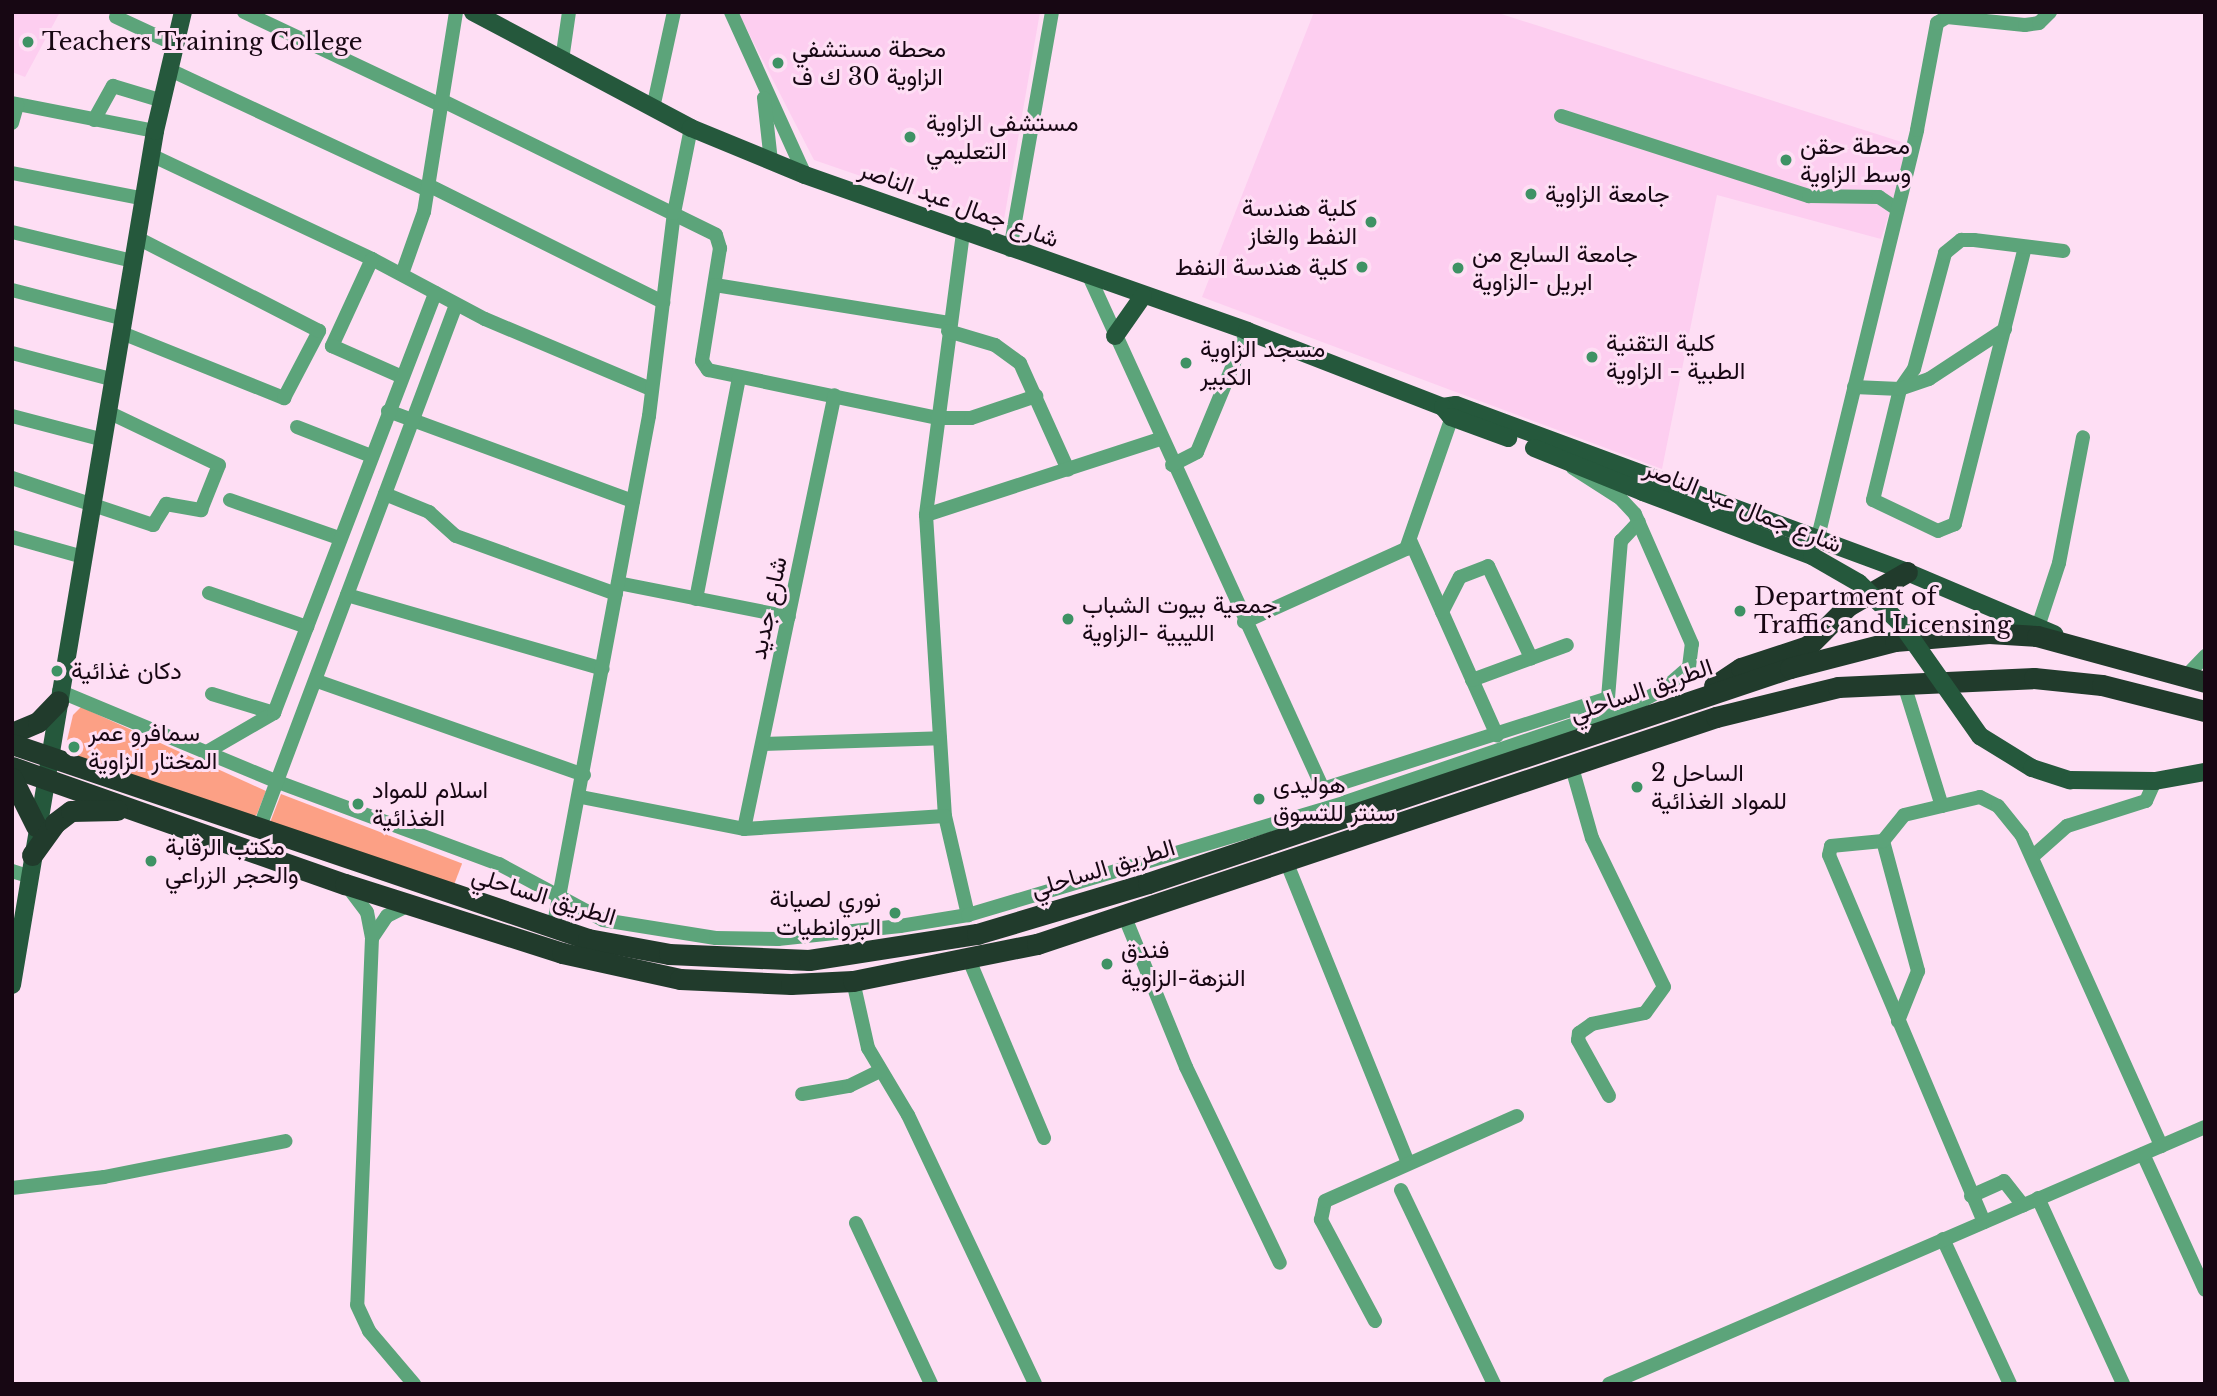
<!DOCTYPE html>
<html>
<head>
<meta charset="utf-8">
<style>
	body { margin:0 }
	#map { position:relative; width:2217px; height:1396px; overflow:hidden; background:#fedef4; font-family:"Libre Baskerville",Vazirmatn,serif }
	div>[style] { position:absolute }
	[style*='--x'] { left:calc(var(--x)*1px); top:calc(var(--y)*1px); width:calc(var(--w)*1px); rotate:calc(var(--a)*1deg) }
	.built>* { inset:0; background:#fdcef0 }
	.green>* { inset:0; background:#fca085; transform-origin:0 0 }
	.minor>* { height:14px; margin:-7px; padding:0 7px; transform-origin:7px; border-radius:7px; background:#5ca47a }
	.major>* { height:18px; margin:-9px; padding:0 9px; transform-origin:9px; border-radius:9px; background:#25583c }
	.highway>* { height:21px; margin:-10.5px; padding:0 10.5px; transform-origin:10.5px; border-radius:10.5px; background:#213b2c }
	.major-bridge>* { height:18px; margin:-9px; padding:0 9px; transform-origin:9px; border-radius:9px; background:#25583c }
	.dots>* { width:19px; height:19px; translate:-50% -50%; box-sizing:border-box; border:4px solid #fedef4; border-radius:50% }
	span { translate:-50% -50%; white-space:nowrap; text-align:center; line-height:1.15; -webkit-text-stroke:6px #fedef4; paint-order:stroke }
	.poi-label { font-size:24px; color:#170713 }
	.left { translate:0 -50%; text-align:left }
	.right { translate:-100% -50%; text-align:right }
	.street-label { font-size:24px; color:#170713 }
	.frame { position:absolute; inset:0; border:14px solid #170713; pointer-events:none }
</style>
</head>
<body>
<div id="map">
	<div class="built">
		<i style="clip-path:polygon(12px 12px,60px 12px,25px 77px,12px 72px)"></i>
		<i style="clip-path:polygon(738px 12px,1040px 12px,1003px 225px,814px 160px)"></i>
		<i style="clip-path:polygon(1314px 12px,1495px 12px,1911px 145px,1881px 239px,1717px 195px,1662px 469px,1202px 297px)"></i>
	</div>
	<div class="green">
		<i style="clip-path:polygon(81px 707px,266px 791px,257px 814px,252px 820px,71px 757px,65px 749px,73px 715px)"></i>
		<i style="left:281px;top:794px;width:194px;height:32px;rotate:21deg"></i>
	</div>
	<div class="minor">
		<i style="--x:244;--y:12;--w:218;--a:25.3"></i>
		<i style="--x:731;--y:12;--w:179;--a:65.6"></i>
		<i style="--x:116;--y:17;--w:66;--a:25"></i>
		<i style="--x:562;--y:60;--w:49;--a:-81.7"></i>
		<i style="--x:170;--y:70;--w:284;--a:25"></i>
		<i style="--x:764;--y:98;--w:63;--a:83.7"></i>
		<i style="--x:441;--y:100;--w:306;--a:26.1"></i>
		<i style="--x:716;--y:235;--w:14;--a:73"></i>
		<i style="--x:720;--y:248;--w:114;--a:99.1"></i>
		<i style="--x:702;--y:361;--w:11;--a:56"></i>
		<i style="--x:708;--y:370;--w:234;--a:11.8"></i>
		<i style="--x:937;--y:418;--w:34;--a:0"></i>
		<i style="--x:971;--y:418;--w:69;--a:-18.7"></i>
		<i style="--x:12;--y:103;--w:146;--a:11.1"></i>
		<i style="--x:653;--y:108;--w:98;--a:-77.7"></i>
		<i style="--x:1561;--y:116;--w:261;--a:17.9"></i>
		<i style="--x:1809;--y:196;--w:70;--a:0.8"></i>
		<i style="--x:1879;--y:197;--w:22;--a:34"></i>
		<i style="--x:94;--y:120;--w:39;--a:-61"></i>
		<i style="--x:113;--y:86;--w:52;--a:16.7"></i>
		<i style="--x:12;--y:123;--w:19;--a:-74"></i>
		<i style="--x:151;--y:155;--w:244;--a:25.2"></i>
		<i style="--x:372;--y:259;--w:128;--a:28"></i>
		<i style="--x:485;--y:319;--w:180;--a:22.9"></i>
		<i style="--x:12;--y:173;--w:135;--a:11.1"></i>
		<i style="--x:428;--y:185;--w:263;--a:26.5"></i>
		<i style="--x:12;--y:232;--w:124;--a:13.5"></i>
		<i style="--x:963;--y:233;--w:284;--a:97.5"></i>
		<i style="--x:926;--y:515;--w:302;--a:86.4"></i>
		<i style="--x:945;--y:816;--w:102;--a:76.9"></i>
		<i style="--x:2025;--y:247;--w:286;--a:104.2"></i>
		<i style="--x:1955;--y:524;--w:18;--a:158"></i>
		<i style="--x:1938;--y:531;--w:72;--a:-154.5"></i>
		<i style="--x:1873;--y:500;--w:114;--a:-76.3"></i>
		<i style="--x:1900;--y:389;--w:24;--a:-55"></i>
		<i style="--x:1914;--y:369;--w:120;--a:-75"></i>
		<i style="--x:1945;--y:253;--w:21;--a:-39"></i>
		<i style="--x:1961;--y:240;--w:13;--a:0"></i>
		<i style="--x:1974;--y:240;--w:90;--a:7"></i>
		<i style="--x:1010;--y:250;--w:242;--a:-80"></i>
		<i style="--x:372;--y:259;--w:96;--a:114.7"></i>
		<i style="--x:332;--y:346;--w:74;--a:23.8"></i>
		<i style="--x:402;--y:274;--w:66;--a:-70.5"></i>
		<i style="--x:424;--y:212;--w:203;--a:-80.9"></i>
		<i style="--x:1089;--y:276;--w:564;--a:65.48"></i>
		<i style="--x:1323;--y:789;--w:299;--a:-17.7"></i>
		<i style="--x:1608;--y:698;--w:158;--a:-85.3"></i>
		<i style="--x:1621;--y:541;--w:26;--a:-47"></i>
		<i style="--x:715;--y:285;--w:237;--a:9.2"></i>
		<i style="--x:12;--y:290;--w:116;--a:14.5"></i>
		<i style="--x:948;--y:331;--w:49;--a:16.6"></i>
		<i style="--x:995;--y:345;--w:31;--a:36"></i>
		<i style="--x:1020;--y:363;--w:117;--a:65.8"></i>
		<i style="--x:122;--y:333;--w:175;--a:21.9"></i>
		<i style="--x:284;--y:398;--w:76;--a:-62.4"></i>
		<i style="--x:319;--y:331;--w:204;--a:-152.9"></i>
		<i style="--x:12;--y:353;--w:106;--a:14.8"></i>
		<i style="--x:1854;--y:387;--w:46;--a:2.5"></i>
		<i style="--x:1900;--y:389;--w:31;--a:-19"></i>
		<i style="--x:1929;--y:379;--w:91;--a:-33.3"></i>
		<i style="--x:388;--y:411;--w:261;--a:20.2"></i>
		<i style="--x:12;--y:416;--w:95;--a:14.6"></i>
		<i style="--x:297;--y:427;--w:79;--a:21.4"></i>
		<i style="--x:1172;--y:465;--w:28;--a:-27"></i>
		<i style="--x:1197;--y:452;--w:131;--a:-67.5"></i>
		<i style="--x:12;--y:478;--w:149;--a:18.4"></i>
		<i style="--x:153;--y:525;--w:25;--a:-58"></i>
		<i style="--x:166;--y:504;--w:36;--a:10"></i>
		<i style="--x:201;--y:510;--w:48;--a:-68.2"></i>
		<i style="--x:219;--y:465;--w:123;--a:-154.5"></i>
		<i style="--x:385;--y:494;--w:48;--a:22.2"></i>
		<i style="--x:429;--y:512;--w:36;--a:42"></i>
		<i style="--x:456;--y:536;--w:170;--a:19.9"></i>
		<i style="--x:230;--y:500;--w:115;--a:19.2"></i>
		<i style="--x:926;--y:515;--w:246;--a:-18"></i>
		<i style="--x:12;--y:537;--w:74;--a:15.7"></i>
		<i style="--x:1410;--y:540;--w:214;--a:66"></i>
		<i style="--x:1817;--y:541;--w:423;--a:-76.3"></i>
		<i style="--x:1917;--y:130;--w:109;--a:-79.4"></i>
		<i style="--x:1937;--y:23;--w:12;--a:-31"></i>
		<i style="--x:1947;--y:17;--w:78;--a:5.9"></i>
		<i style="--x:2025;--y:25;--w:14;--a:-8"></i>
		<i style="--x:2039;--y:23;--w:16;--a:-45"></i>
		<i style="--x:618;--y:583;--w:174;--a:11.2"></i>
		<i style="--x:209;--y:593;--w:104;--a:19.1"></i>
		<i style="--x:347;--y:595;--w:266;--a:16.1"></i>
		<i style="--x:696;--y:599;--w:226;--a:-79"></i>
		<i style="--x:1442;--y:612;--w:39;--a:-63"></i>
		<i style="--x:1460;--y:577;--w:30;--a:-21"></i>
		<i style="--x:1488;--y:566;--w:102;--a:64.9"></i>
		<i style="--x:1244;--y:622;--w:178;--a:-24.3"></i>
		<i style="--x:1406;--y:549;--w:149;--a:-70.8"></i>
		<i style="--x:2038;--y:627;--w:67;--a:-71.8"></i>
		<i style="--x:2059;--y:563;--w:128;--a:-79.2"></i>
		<i style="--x:2186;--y:676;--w:28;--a:-46"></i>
		<i style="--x:1472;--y:680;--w:101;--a:-20.2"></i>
		<i style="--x:317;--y:681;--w:283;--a:19.4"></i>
		<i style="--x:1903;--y:681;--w:131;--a:72.7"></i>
		<i style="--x:59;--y:691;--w:237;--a:22.6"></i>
		<i style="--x:278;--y:782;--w:236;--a:20.4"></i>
		<i style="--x:499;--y:864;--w:118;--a:28.3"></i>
		<i style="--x:603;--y:920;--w:114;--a:9.1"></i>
		<i style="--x:716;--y:938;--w:62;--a:0.9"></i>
		<i style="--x:778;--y:939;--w:123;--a:-6.1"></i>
		<i style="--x:900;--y:926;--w:69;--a:-9.2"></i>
		<i style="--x:968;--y:915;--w:395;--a:-16.6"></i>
		<i style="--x:1346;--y:802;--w:311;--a:-18.8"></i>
		<i style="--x:1640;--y:702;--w:29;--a:-29"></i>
		<i style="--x:1665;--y:688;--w:32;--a:-41"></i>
		<i style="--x:1689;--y:667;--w:23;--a:-83"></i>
		<i style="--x:1692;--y:644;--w:142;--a:-113.7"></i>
		<i style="--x:1635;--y:514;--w:22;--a:-133"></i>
		<i style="--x:1620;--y:498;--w:56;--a:-147.4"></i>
		<i style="--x:212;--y:694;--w:65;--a:17"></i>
		<i style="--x:763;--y:744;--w:177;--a:-1.9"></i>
		<i style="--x:205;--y:753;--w:80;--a:-30.1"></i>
		<i style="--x:274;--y:713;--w:450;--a:-69"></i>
		<i style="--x:1571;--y:764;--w:77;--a:74.2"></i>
		<i style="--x:1592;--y:838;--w:165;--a:64.2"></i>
		<i style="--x:1664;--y:987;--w:32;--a:126"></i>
		<i style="--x:1645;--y:1013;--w:54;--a:168.3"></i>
		<i style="--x:1592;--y:1024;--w:16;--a:145"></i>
		<i style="--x:1579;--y:1033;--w:7;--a:98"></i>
		<i style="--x:1578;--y:1040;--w:64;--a:61"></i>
		<i style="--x:581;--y:797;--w:166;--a:11.1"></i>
		<i style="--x:744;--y:829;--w:201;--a:-3.7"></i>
		<i style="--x:259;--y:829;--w:560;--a:-69.4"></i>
		<i style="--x:744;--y:829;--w:443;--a:-78.2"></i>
		<i style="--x:1883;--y:841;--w:135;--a:74.9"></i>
		<i style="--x:1918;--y:971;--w:54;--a:111.8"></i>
		<i style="--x:2032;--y:857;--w:47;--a:-41.5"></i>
		<i style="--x:2067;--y:826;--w:83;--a:-17.6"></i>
		<i style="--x:2146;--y:801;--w:22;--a:-66"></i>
		<i style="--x:1286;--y:861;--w:323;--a:68"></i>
		<i style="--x:12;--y:871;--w:16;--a:18"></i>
		<i style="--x:348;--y:887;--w:31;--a:53"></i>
		<i style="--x:367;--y:912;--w:26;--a:79"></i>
		<i style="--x:372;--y:938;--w:367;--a:92.3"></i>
		<i style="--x:357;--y:1305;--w:29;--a:65"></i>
		<i style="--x:369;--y:1331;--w:70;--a:49.7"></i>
		<i style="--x:1124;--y:915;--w:164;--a:67.8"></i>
		<i style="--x:1186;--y:1067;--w:217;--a:64.4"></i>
		<i style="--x:553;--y:929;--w:522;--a:-79.4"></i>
		<i style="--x:649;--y:416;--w:205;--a:-83"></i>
		<i style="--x:674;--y:213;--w:87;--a:-78.7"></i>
		<i style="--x:372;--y:938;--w:27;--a:-56"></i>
		<i style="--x:387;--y:916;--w:25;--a:-27"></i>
		<i style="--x:970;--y:962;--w:191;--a:67.2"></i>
		<i style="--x:853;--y:981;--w:69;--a:77.4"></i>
		<i style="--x:868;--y:1048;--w:78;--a:59.2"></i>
		<i style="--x:908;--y:1115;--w:297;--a:64.7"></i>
		<i style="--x:802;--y:1094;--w:48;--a:-9.7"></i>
		<i style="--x:849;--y:1086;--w:34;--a:-26"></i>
		<i style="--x:2143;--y:1154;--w:149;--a:65.5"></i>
		<i style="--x:12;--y:1188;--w:93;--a:-6.8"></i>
		<i style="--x:104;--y:1177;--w:185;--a:-11.2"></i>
		<i style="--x:1401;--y:1190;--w:215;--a:64.4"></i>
		<i style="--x:1971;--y:1196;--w:36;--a:-24"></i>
		<i style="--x:2004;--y:1181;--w:31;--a:52"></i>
		<i style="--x:2038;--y:1198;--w:205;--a:65.4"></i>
		<i style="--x:1984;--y:1222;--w:398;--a:-112.9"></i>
		<i style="--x:1829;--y:855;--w:9;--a:-77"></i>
		<i style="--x:1831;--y:846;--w:52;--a:-5.5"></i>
		<i style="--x:1883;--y:841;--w:33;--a:-51"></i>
		<i style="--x:1904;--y:815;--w:78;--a:-13.3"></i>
		<i style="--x:1980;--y:797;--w:20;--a:27"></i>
		<i style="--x:1998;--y:806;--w:38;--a:51"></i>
		<i style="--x:2022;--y:836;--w:340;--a:65.8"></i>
		<i style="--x:856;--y:1223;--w:178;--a:65"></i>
		<i style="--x:1943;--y:1239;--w:160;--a:65.2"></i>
		<i style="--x:1375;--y:1321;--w:115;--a:-118.1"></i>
		<i style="--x:1321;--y:1220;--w:19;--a:-78"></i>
		<i style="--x:1325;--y:1201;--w:210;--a:-23.9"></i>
		<i style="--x:1609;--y:1384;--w:649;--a:-23.33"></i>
	</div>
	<div class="major">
		<i style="--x:473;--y:12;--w:247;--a:28"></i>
		<i style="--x:691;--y:128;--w:123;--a:22.4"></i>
		<i style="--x:805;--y:175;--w:469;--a:19.4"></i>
		<i style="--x:1247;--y:331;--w:210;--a:21.2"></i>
		<i style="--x:1443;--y:407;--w:13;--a:-9"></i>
		<i style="--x:1456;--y:405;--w:481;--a:20.3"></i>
		<i style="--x:1907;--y:572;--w:160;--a:22.9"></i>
		<i style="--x:1115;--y:336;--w:49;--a:-55"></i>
		<i style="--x:1443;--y:407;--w:13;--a:51"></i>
		<i style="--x:1451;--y:417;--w:61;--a:20.2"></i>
		<i style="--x:1534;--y:448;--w:118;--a:22"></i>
		<i style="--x:1980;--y:736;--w:61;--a:31.6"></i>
		<i style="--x:2032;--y:768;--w:40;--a:18"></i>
		<i style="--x:2070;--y:780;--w:85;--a:0.7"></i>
		<i style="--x:2155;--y:781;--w:51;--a:-10.2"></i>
		<i style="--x:12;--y:985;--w:866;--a:-80.49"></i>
		<i style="--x:155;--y:131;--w:122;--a:-76.8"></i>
	</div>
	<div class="highway">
		<i style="--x:1714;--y:686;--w:32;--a:-34"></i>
		<i style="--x:1741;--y:668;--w:71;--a:-18.2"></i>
		<i style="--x:1808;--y:646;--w:57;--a:-45"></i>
		<i style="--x:1848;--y:606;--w:68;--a:-30"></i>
		<i style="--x:12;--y:733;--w:28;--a:-23"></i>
		<i style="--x:38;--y:722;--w:29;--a:-46"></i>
		<i style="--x:12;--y:744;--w:608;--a:18.7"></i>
		<i style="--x:588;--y:939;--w:82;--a:10.5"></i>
		<i style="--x:669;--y:954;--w:140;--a:2.5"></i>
		<i style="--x:809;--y:960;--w:170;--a:-8.8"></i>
		<i style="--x:977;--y:934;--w:178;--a:-16.6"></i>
		<i style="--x:1148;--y:883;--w:677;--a:-18.52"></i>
		<i style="--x:1790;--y:668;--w:108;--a:-14.4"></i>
		<i style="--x:1895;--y:641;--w:94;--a:-4.9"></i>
		<i style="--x:1989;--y:633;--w:48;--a:3.6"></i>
		<i style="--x:2037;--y:636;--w:174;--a:15.3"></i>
		<i style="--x:12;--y:767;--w:353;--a:19.4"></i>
		<i style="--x:345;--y:884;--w:228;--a:17.6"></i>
		<i style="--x:562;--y:953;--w:121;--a:12.4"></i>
		<i style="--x:680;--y:979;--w:111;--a:2.6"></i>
		<i style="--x:791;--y:984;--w:62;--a:-2.8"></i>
		<i style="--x:853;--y:981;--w:188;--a:-11.4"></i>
		<i style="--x:1037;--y:944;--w:716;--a:-18.49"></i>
		<i style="--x:1716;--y:717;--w:126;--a:-13.8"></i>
		<i style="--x:1838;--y:687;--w:196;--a:-2.6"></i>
		<i style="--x:2034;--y:678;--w:68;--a:5.9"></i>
		<i style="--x:2102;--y:685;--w:106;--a:14.2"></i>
		<i style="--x:12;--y:778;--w:54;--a:63.4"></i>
		<i style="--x:32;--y:855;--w:39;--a:-54"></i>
		<i style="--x:55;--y:823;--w:20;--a:-37"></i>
		<i style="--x:71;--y:811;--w:46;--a:-1.2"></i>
	</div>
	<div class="major-bridge">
		<i style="--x:1643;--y:492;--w:181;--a:20.7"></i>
		<i style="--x:1812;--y:556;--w:54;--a:29.9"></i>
		<i style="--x:1859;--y:583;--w:60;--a:44.3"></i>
		<i style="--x:1902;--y:625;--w:136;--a:54.9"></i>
	</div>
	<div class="dots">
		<i style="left:28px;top:42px;background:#3e9264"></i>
		<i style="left:778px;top:63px;background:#3e9264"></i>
		<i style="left:910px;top:137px;background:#3e9264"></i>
		<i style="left:1786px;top:160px;background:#3e9264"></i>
		<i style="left:1531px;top:194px;background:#3e9264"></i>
		<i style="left:1371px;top:222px;background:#3e9264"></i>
		<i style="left:1362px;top:267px;background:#3e9264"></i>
		<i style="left:1458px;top:268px;background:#3e9264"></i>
		<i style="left:1592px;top:357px;background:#3e9264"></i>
		<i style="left:1186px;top:363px;background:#3e9264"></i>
		<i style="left:1740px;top:611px;background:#3e9264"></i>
		<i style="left:1068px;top:619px;background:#3e9264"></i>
		<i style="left:57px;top:671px;background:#3e9264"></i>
		<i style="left:74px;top:747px;background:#3e9264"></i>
		<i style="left:1637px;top:787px;background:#3e9264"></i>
		<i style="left:1259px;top:799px;background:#3e9264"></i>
		<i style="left:358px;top:804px;background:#3e9264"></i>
		<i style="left:151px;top:861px;background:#3e9264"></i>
		<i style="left:895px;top:913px;background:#3e9264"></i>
		<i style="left:1107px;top:964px;background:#3e9264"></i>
	</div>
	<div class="poi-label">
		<span class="left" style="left:42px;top:42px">Teachers Training College</span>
		<span class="left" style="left:792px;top:63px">محطة مستشفي<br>الزاوية 30 ك ف</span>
		<span class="left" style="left:926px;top:137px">مستشفى الزاوية<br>التعليمي</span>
		<span class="left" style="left:1800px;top:160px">محطة حقن<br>وسط الزاوية</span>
		<span class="left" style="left:1545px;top:194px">جامعة الزاوية</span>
		<span class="right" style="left:1357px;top:222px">كلية هندسة<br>النفط والغاز</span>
		<span class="left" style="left:1472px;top:268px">جامعة السابع من<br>ابريل -الزاوية</span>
		<span class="right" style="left:1348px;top:267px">كلية هندسة النفط</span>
		<span class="left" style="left:1606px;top:357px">كلية التقنية<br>الطبية - الزاوية</span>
		<span class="left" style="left:1200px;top:363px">مسجد الزاوية<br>الكبير</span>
		<span class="left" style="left:1754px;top:611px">Department of<br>Traffic and Licensing</span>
		<span class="left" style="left:1082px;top:619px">جمعية بيوت الشباب<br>الليبية -الزاوية</span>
		<span class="left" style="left:71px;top:671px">دكان غذائية</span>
		<span class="left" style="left:88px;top:747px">سمافرو عمر<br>المختار الزاوية</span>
		<span class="left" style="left:1651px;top:787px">الساحل 2<br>للمواد الغذائية</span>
		<span class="left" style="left:1273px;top:799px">هوليدى<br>سنتر للتسوق</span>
		<span class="left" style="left:372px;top:804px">اسلام للمواد<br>الغذائية</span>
		<span class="left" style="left:165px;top:861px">مكتب الرقابة<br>والحجر الزراعي</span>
		<span class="right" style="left:881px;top:913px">نوري لصيانة<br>البروانطيات</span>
		<span class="left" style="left:1121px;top:964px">فندق<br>النزهة-الزاوية</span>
	</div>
	<div class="street-label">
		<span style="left:959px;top:204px;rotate:20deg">شارع جمال عبد الناصر</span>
		<span style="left:1743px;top:506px;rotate:22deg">شارع جمال عبد الناصر</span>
		<span style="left:768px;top:608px;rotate:-78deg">شارع جديد</span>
		<span style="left:1641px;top:690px;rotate:-19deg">الطريق الساحلي</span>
		<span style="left:1103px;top:868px;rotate:-17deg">الطريق الساحلي</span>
		<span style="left:544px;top:896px;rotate:17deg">الطريق الساحلي</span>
	</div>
	<div class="frame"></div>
</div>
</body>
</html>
